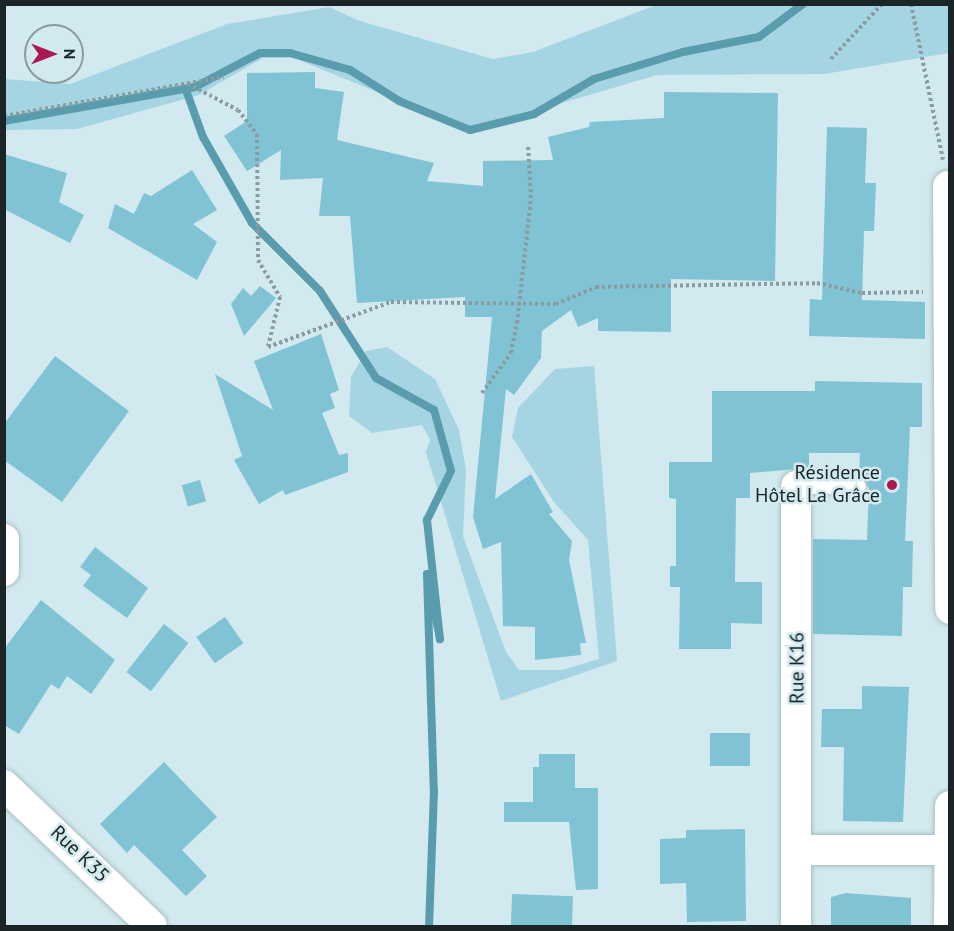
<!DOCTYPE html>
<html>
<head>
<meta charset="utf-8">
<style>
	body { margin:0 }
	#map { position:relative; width:954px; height:931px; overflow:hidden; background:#d2e9ef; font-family:"PT Sans",sans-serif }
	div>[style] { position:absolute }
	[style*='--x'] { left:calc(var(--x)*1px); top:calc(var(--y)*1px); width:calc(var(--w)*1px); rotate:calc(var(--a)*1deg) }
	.green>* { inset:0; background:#a5d5e2 }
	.stream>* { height:8px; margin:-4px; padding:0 4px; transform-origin:4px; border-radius:4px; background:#599cad }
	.building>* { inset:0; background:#7fc3d4; transform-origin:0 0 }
	.path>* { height:4px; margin-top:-2px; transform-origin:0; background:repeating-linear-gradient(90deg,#8b9ca1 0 3px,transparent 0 6px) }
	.roads { filter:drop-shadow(0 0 2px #aac0c6) drop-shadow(0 0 2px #aac0c6) }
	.service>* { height:15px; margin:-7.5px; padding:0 7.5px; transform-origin:7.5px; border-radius:7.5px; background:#fff }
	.minor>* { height:30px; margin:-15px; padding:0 15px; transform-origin:15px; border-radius:15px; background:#fff }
	.dots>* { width:16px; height:16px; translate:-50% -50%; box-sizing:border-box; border:3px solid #d2e9ef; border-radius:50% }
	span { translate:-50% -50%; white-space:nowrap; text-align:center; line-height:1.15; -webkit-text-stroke:5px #d2e9ef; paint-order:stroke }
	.poi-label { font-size:20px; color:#1b2426 }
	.right { translate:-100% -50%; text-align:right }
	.street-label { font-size:20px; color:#1b2426 }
	.frame { position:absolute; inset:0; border:6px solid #1b2426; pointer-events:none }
	.north { position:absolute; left:24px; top:24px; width:60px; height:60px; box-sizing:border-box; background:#d2e9ef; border:2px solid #899a9f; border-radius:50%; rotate:90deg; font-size:16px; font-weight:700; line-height:24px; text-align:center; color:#1b2426 }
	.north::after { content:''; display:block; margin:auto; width:21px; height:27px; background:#aa1951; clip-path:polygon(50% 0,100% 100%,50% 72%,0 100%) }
</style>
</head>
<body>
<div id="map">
	<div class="green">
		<i style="clip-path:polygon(656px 5px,949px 5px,949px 53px,824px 74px,657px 75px,470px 130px,294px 58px,263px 58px,199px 95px,77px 129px,5px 130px,5px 79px,70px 84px,227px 24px,329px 7px,360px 21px,493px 59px,533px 52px)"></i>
		<i style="clip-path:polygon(387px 347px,435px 379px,459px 430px,466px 470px,463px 536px,506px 652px,519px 670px,562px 670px,599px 659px,588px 540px,554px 502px,512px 437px,518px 408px,555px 369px,594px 366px,617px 661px,501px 701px,426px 452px,430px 440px,422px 425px,372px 433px,349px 416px,351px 377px,366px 351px)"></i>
	</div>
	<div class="stream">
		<i style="--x:186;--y:90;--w:50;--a:70.1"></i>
		<i style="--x:203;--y:137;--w:99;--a:60.3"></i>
		<i style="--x:252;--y:223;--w:96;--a:45"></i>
		<i style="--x:320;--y:291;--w:103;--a:57.2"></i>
		<i style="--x:376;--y:378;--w:66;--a:28.9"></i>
		<i style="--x:434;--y:410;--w:63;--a:74.4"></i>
		<i style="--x:451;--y:471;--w:55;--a:116.1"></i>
		<i style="--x:427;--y:520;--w:120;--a:83.8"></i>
		<i style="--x:440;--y:639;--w:66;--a:-101.3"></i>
		<i style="--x:427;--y:574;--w:217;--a:88.2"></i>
		<i style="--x:434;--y:791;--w:135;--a:92.1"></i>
		<i style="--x:4;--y:121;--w:194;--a:-10.1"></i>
		<i style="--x:195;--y:87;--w:73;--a:-27.6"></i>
		<i style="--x:260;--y:53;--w:30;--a:0"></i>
		<i style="--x:290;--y:53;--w:62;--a:15.8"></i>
		<i style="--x:350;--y:70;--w:58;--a:32.3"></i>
		<i style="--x:399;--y:101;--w:77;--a:22.2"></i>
		<i style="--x:470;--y:130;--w:66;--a:-14"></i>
		<i style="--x:534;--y:114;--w:69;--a:-30.3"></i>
		<i style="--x:594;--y:79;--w:93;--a:-16.9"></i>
		<i style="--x:683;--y:52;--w:77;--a:-11.2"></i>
		<i style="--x:759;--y:37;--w:55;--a:-36.9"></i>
	</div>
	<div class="building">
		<i style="clip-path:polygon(315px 72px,315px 88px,344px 92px,337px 140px,434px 163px,427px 181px,483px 186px,483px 161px,553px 160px,548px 137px,589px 127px,590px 122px,664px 118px,664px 92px,778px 93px,775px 281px,671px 279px,671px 332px,598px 331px,598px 318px,578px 327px,571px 310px,542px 331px,541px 358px,514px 395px,506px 389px,495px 499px,531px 474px,553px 512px,549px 514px,572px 541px,569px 560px,586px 643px,580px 643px,581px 655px,535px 660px,535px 627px,503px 626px,501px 542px,483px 549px,473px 517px,492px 317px,465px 317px,465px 297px,357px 303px,350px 216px,319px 216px,323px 178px,280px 180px,281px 150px,247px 171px,224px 136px,247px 121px,247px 73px)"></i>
		<i style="clip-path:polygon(827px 127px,867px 128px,865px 183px,876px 183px,874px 231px,864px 231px,862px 300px,925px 302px,925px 339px,809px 336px,810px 299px,822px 300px)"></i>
		<i style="clip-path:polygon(4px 154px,67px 173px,59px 202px,84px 215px,70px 243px,4px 209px)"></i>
		<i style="clip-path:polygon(192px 170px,217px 210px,193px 224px,217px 242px,197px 280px,108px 228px,115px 204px,134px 214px,144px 193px,151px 196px)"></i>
		<i style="clip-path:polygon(260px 286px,276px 298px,244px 336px,231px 304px,243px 288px,251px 296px)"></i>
		<i style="clip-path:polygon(321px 334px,339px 390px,330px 394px,335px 408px,322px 413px,339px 455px,348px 453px,348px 472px,285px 495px,283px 490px,259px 504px,234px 460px,242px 456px,215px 374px,273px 410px,254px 361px)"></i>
		<i style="clip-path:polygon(55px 356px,129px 411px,62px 502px,4px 460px,4px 424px)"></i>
		<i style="clip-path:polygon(815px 381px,922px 383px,922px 427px,910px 427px,905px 541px,913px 541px,912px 587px,903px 587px,902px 636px,813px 634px,813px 539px,867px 540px,869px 487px,859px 477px,860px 453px,809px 453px,809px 474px,797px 469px,750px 473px,750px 498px,736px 498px,735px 582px,762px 582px,762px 624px,731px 623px,731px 649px,679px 649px,680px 587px,670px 587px,670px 566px,676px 566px,676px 499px,669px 498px,669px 462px,712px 462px,712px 391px,815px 391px)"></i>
		<i style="left:200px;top:480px;width:22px;height:19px;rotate:74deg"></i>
		<i style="clip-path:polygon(95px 547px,148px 588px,127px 618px,83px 586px,91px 575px,80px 567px)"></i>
		<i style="clip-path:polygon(41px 600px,115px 660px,91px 694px,67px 676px,59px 689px,51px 684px,19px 734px,4px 725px,4px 649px)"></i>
		<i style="left:225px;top:617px;width:32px;height:35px;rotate:55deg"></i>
		<i style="left:164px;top:624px;width:31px;height:61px;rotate:38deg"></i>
		<i style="clip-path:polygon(862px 686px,909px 687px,903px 822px,843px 821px,844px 747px,821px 747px,822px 709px,862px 709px)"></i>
		<i style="left:710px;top:733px;width:40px;height:33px"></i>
		<i style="clip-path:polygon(539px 754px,575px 754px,575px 788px,598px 788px,598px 889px,576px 890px,569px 822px,504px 822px,504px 802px,533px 802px,533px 767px,539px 767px)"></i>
		<i style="clip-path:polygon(164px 762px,217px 817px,182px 850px,207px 876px,186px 896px,134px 845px,127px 853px,100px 824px)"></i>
		<i style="clip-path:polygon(745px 829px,746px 921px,687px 922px,686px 883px,660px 884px,660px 839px,686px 838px,686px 830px)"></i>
		<i style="clip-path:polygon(846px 893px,911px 898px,911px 927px,831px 927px,831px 897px)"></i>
		<i style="left:512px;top:894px;width:61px;height:31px;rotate:2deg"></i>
	</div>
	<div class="path">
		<i style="--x:911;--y:4;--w:159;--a:78.4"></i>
		<i style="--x:831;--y:59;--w:75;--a:-47.2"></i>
		<i style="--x:188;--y:84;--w:56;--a:27.5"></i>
		<i style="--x:238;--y:110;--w:31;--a:52"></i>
		<i style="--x:257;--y:134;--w:126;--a:89.5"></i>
		<i style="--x:258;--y:260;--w:43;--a:59.3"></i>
		<i style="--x:280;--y:297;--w:51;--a:103.5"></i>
		<i style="--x:4;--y:116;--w:223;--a:-10.1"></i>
		<i style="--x:268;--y:347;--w:131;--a:-20.1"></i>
		<i style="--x:391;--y:302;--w:165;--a:0.7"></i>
		<i style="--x:556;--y:304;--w:43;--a:-23"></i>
		<i style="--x:596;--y:287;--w:221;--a:-1"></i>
		<i style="--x:817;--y:283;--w:46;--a:12.5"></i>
		<i style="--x:862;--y:293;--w:61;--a:-0.9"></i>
		<i style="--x:482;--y:393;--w:49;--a:-54.1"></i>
		<i style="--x:511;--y:353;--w:31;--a:-79"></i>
		<i style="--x:517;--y:323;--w:126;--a:-83.6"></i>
		<i style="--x:531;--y:198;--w:54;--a:-93.2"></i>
	</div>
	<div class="roads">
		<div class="service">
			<i style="--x:796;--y:486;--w:62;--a:0"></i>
		</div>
		<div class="minor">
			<i style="--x:948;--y:186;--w:423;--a:89.7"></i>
			<i style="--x:796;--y:486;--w:440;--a:90"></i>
			<i style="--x:4;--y:539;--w:32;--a:90"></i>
			<i style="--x:4;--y:785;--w:204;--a:43.6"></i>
			<i style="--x:797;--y:850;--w:152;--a:0"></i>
			<i style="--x:949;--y:926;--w:120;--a:-89.5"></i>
		</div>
	</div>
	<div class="dots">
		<i style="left:892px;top:485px;background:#aa1951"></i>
	</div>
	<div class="poi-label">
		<span class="right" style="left:880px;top:484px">Résidence<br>Hôtel La Grâce</span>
	</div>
	<div class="street-label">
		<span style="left:797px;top:668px;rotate:-90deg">Rue K16</span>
		<span style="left:80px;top:854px;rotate:44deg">Rue K35</span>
	</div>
	<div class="frame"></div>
	<div class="north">N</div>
</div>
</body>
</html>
